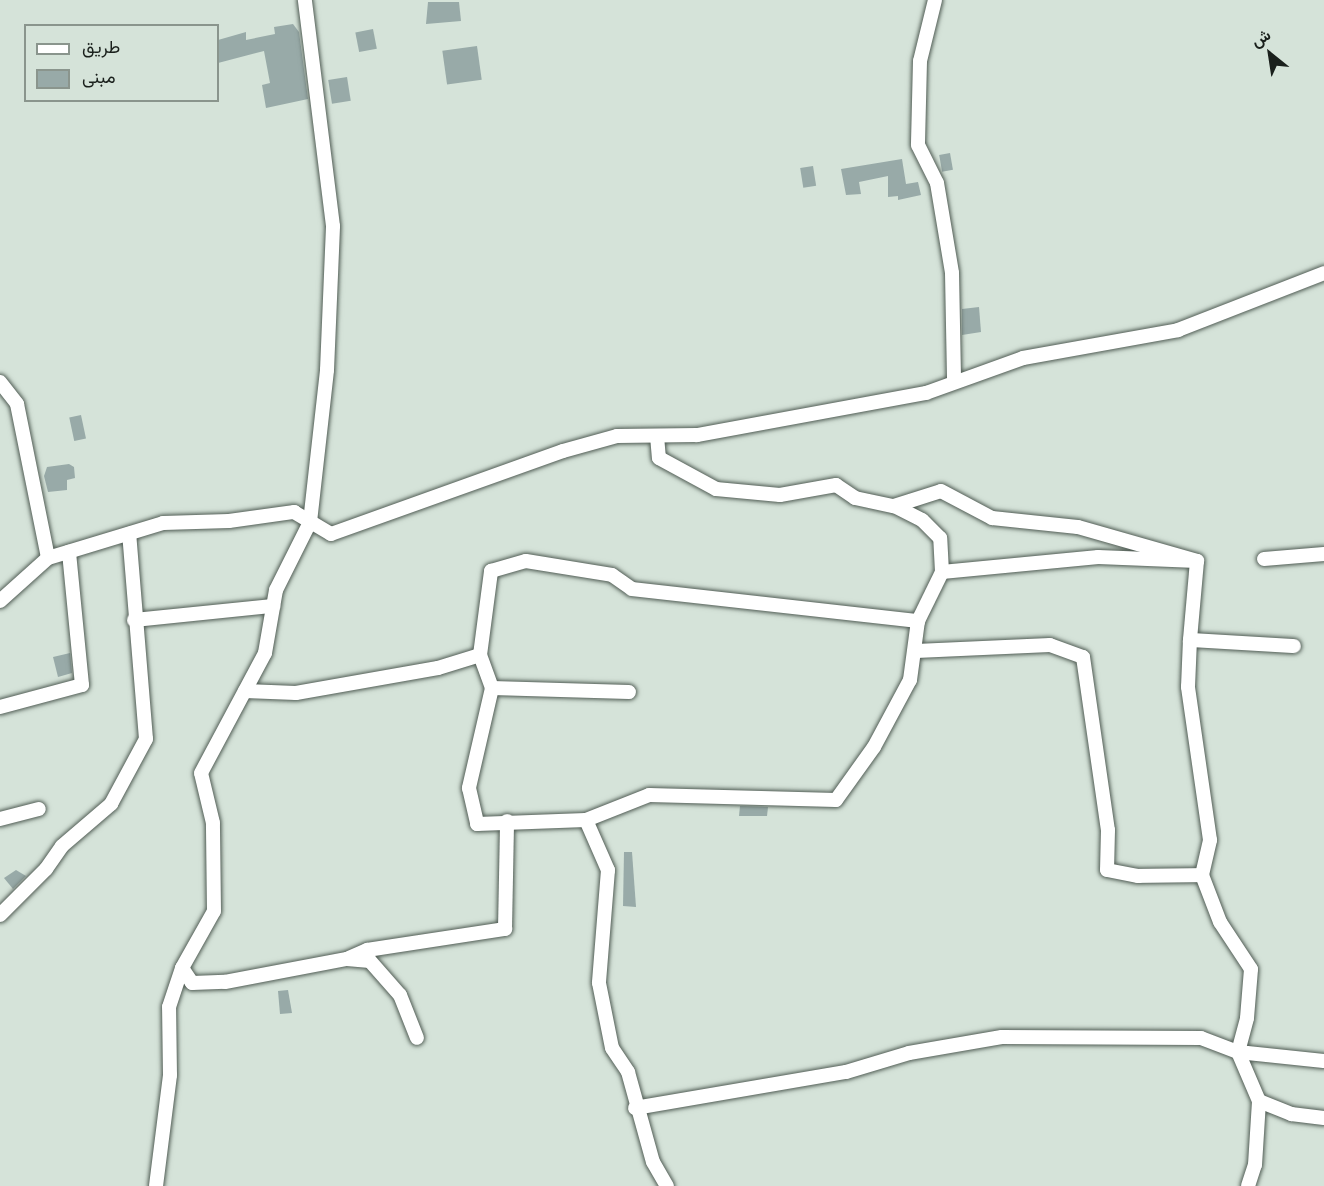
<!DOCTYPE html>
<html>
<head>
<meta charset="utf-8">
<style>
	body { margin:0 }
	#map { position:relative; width:1324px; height:1186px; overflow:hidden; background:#d5e3d9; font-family:"Fira Sans Condensed",Vazirmatn,sans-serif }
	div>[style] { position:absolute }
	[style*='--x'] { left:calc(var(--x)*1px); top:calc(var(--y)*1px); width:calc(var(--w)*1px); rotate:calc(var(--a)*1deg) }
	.building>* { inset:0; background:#98aaa8; transform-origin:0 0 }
	.roads { filter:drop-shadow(0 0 2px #515d55) drop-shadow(0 0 2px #515d55) }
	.minor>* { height:14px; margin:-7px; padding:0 7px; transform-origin:7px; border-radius:7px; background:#fff }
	span { translate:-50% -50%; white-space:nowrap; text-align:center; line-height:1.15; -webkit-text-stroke:4.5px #d5e3d9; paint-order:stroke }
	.legend { position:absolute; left:24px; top:24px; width:195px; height:78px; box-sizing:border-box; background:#d5e3d9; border:2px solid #8a958d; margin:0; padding:8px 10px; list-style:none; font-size:18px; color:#1a201c }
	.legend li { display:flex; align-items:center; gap:12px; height:30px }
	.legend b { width:30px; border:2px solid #8a958d }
	.north { position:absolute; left:1240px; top:24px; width:60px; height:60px; -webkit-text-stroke:4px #d5e3d9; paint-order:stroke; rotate:330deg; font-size:16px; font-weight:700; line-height:24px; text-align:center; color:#1a201c }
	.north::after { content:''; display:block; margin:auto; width:21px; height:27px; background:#1a201c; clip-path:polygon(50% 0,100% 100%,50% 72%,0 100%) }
</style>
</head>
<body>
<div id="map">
	<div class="building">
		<i style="clip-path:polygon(428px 2px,459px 2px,461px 21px,426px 24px)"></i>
		<i style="clip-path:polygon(293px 24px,299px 32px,308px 99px,266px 108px,262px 85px,270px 83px,264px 51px,218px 63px,218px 40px,246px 32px,246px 40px,275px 34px,274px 27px)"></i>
		<i style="left:373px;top:29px;width:20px;height:18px;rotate:79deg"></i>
		<i style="left:477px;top:46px;width:34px;height:35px;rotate:82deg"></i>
		<i style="left:347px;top:77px;width:24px;height:19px;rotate:81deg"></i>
		<i style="left:950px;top:153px;width:17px;height:11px;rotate:80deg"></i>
		<i style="clip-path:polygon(902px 159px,906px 184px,918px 182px,921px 195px,898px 200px,898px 196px,888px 197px,888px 176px,859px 182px,861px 194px,846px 195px,841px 169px)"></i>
		<i style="left:813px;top:166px;width:20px;height:13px;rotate:81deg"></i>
		<i style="clip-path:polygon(979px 307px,981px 332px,962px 335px,962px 309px)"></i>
		<i style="left:81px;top:415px;width:24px;height:12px;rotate:78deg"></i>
		<i style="clip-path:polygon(69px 464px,74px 467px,75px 478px,67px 480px,67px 490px,48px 492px,44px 476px,47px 467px)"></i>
		<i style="clip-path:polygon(70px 653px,72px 673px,58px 677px,53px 657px)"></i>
		<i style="clip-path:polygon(740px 806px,768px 807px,767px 816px,739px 816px)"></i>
		<i style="clip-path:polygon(624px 852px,632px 852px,636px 907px,623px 906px)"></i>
		<i style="clip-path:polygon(16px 870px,26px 876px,13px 889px,4px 878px)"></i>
		<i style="clip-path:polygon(288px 990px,292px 1013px,280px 1014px,278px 991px)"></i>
	</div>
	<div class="roads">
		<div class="minor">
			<i style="--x:935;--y:0;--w:63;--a:103.8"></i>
			<i style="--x:920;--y:61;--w:84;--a:91.4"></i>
			<i style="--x:918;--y:145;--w:42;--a:63.4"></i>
			<i style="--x:937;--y:183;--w:91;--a:80.5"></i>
			<i style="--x:952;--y:273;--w:108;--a:88.9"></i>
			<i style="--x:0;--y:382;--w:28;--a:52"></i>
			<i style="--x:17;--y:404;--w:157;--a:78.6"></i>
			<i style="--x:657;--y:436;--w:22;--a:85"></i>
			<i style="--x:659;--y:458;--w:65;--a:28.5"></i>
			<i style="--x:716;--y:489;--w:64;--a:5.4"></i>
			<i style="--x:780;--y:495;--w:57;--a:-10.1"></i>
			<i style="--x:836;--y:485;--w:23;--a:34"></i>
			<i style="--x:855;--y:498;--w:40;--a:12"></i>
			<i style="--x:894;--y:506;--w:49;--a:-17.7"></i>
			<i style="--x:941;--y:491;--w:58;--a:27.9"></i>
			<i style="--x:992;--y:518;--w:86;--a:6"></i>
			<i style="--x:1078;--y:527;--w:124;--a:15.9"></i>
			<i style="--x:1264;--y:559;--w:60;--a:-4.8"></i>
			<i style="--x:942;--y:572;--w:157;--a:-5.5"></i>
			<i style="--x:1098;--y:557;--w:99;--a:2.3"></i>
			<i style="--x:1197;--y:561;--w:79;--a:95.1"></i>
			<i style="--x:0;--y:601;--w:64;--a:-41.9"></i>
			<i style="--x:48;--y:558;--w:120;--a:-16.9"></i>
			<i style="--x:163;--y:523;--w:66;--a:-1.7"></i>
			<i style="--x:229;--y:521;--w:66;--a:-7.9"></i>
			<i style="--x:294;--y:512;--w:43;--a:30.7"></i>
			<i style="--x:331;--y:534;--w:246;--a:-19.7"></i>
			<i style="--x:563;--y:451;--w:56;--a:-15.5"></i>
			<i style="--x:617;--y:436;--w:80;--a:-0.7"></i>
			<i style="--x:697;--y:435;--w:233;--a:-10.4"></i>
			<i style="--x:926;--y:393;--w:103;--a:-19.8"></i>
			<i style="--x:1023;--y:358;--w:158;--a:-10.2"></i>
			<i style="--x:1178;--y:330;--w:157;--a:-21.3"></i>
			<i style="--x:134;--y:620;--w:140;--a:-5.8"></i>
			<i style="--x:916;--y:651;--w:134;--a:-2.6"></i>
			<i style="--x:1050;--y:645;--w:35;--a:20"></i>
			<i style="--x:1083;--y:657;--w:175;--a:81.8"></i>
			<i style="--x:1108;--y:830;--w:40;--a:91.4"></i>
			<i style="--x:1107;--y:870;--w:32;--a:11"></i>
			<i style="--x:1138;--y:876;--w:64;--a:-0.9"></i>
			<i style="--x:480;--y:655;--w:35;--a:70"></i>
			<i style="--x:492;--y:688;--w:103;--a:103"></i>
			<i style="--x:469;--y:788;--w:37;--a:77"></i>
			<i style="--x:477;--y:824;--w:109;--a:-2.1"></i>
			<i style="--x:586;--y:820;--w:68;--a:-21.6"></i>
			<i style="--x:649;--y:795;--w:187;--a:1.5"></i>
			<i style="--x:836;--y:800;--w:65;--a:-54.4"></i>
			<i style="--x:874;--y:747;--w:76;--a:-61.8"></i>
			<i style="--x:910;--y:680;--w:60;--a:-82.3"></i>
			<i style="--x:918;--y:621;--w:55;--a:-63.9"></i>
			<i style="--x:942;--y:572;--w:34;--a:-93"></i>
			<i style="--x:940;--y:538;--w:25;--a:-135"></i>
			<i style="--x:922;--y:520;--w:31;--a:-153"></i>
			<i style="--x:492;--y:688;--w:137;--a:1.7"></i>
			<i style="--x:245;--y:691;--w:51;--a:2.2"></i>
			<i style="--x:296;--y:693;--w:144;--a:-10"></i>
			<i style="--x:438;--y:668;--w:44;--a:-17.2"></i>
			<i style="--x:480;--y:655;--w:85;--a:-82.5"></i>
			<i style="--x:491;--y:571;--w:36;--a:-16"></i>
			<i style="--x:526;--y:561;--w:87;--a:9.2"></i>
			<i style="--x:612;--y:575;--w:24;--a:35"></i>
			<i style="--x:632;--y:589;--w:288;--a:6.4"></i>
			<i style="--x:0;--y:707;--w:85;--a:-15"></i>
			<i style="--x:82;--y:685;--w:134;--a:-95.6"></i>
			<i style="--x:0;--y:819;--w:40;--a:-14.4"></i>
			<i style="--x:586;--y:820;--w:55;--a:66.3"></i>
			<i style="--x:608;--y:870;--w:113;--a:94.6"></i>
			<i style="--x:599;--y:983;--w:66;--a:78.7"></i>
			<i style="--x:612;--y:1048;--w:29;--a:56"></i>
			<i style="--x:628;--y:1072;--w:93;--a:74.5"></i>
			<i style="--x:653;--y:1162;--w:28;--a:60"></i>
			<i style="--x:0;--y:915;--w:65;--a:-45"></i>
			<i style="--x:46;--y:869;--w:28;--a:-55"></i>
			<i style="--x:62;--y:846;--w:65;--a:-40.6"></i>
			<i style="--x:111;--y:804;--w:74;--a:-61.7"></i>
			<i style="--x:146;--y:739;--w:206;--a:-94.7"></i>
			<i style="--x:349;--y:958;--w:20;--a:-24"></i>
			<i style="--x:367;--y:950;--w:140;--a:-8.7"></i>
			<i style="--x:505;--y:929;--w:108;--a:-88.9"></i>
			<i style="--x:182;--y:968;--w:18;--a:56"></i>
			<i style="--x:192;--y:983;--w:33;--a:-2"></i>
			<i style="--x:225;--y:982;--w:124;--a:-10.7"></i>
			<i style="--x:347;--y:959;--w:23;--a:5"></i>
			<i style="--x:370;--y:961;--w:45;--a:48.6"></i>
			<i style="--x:400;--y:995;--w:46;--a:68.4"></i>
			<i style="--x:1259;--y:1101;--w:35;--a:22"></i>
			<i style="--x:1291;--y:1114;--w:33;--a:7"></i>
			<i style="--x:635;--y:1108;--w:214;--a:-9.7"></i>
			<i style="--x:846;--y:1072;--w:66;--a:-16.8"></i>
			<i style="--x:909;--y:1053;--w:94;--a:-9.8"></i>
			<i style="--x:1002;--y:1037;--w:199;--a:0.3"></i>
			<i style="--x:1201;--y:1038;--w:40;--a:21"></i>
			<i style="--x:1238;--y:1052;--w:86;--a:6"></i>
			<i style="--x:156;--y:1186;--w:112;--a:-82.8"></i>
			<i style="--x:170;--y:1075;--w:68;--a:-90.8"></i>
			<i style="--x:169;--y:1007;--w:41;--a:-71.6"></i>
			<i style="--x:182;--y:968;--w:65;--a:-60.7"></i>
			<i style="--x:214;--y:911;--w:88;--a:-90.7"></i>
			<i style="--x:213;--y:823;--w:51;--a:-103.5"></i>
			<i style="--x:201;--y:773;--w:136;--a:-61.9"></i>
			<i style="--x:265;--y:653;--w:64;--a:-80.1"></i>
			<i style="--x:276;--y:590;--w:76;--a:-63.4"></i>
			<i style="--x:310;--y:522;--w:153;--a:-83.6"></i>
			<i style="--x:327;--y:370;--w:144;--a:-87.6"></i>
			<i style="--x:333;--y:226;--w:228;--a:-97.1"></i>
			<i style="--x:1248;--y:1186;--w:22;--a:-72"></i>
			<i style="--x:1255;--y:1165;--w:64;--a:-86.4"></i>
			<i style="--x:1259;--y:1101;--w:53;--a:-113.2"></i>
			<i style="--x:1238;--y:1052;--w:35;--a:-75"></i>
			<i style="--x:1247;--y:1018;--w:49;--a:-85.3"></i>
			<i style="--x:1251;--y:969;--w:56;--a:-123.4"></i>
			<i style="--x:1220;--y:922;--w:50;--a:-111"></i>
			<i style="--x:1202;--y:875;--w:36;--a:-77"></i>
			<i style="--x:1210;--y:840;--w:155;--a:-98.2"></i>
			<i style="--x:1188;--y:687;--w:47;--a:-87.6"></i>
			<i style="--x:1190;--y:640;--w:104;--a:3.3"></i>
		</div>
	</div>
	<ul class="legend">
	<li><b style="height:8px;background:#fff"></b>طريق</li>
	<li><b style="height:16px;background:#98aaa8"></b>مبنى</li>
	</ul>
	<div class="north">ش</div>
</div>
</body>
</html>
